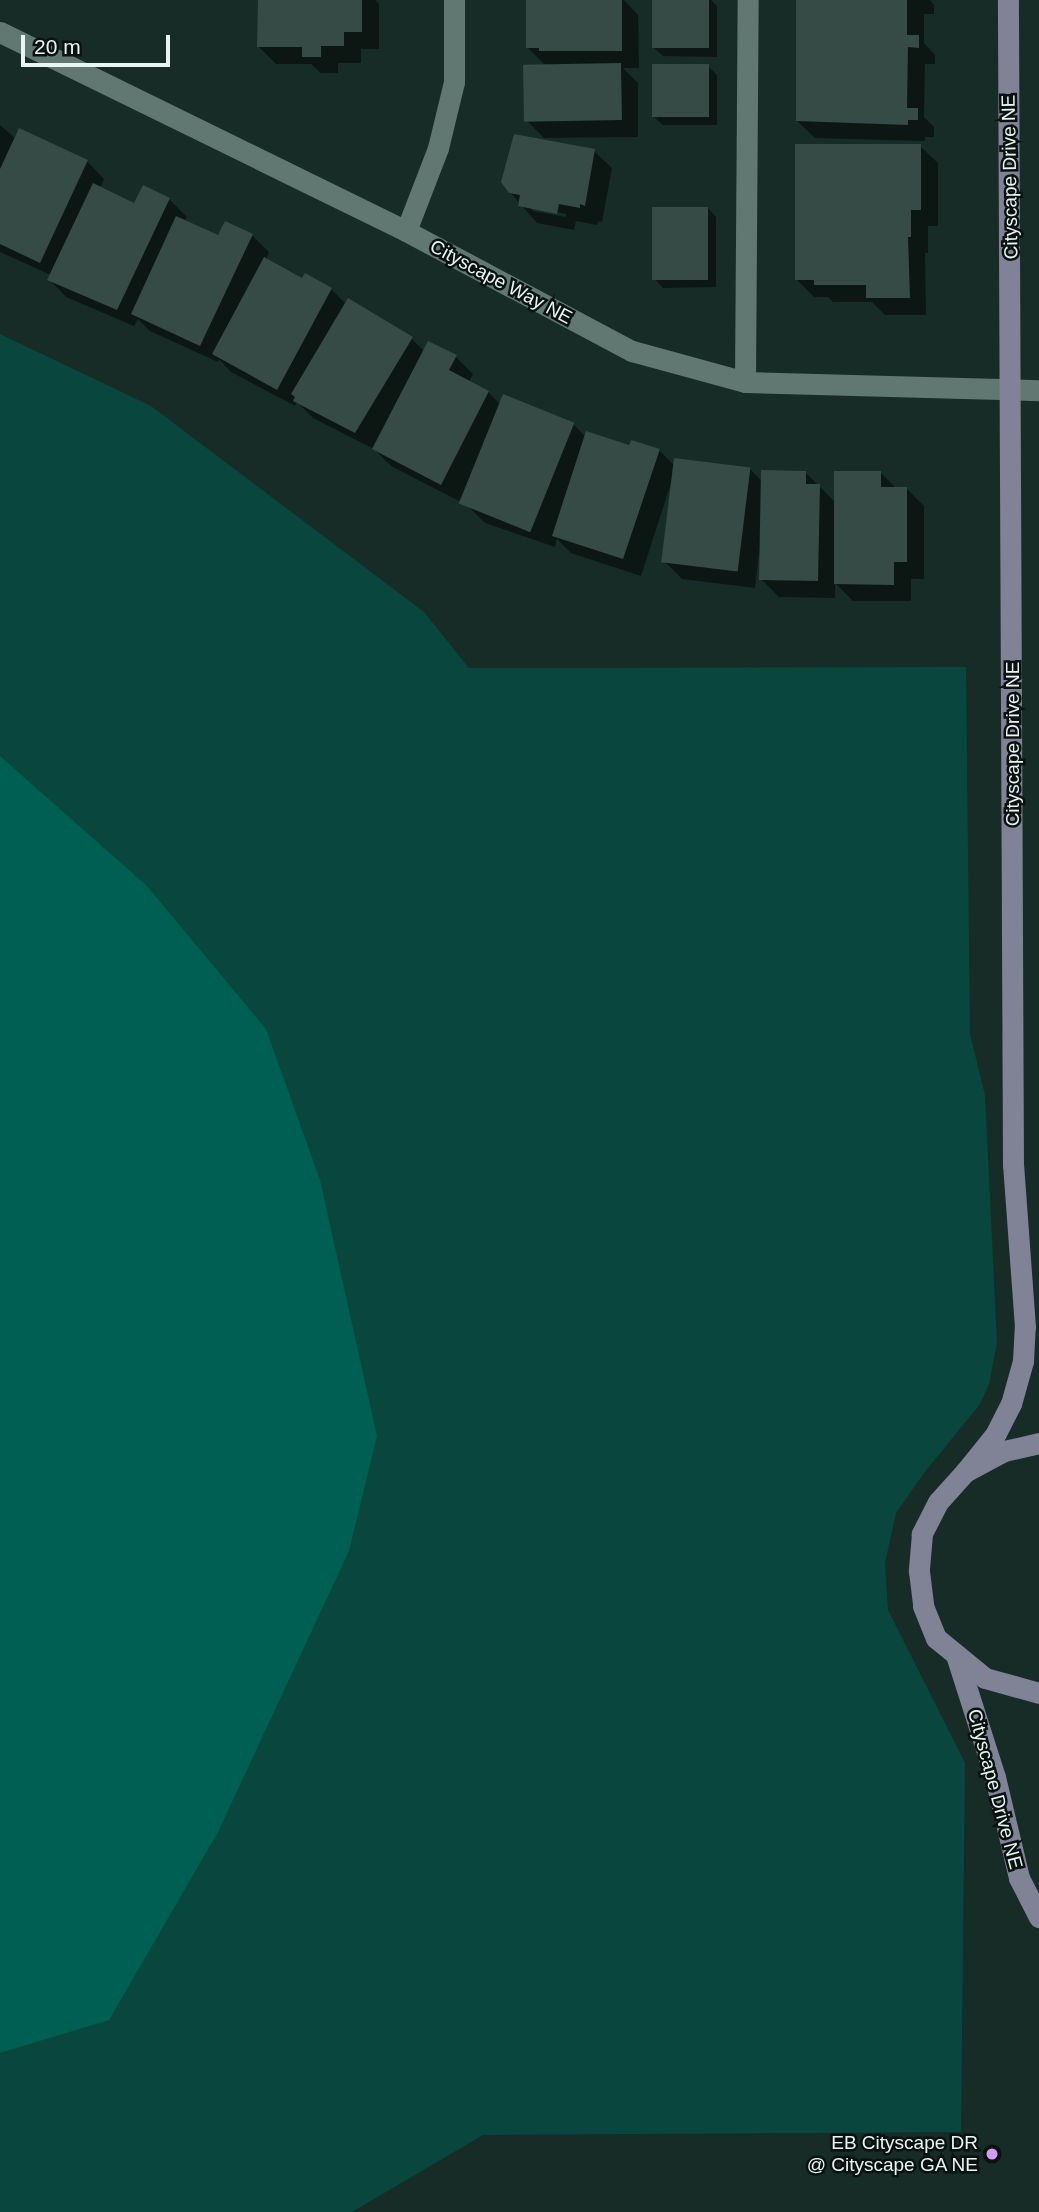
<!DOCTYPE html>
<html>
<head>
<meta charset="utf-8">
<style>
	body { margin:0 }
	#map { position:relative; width:1039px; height:2212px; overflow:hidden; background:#172b27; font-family:Arial,sans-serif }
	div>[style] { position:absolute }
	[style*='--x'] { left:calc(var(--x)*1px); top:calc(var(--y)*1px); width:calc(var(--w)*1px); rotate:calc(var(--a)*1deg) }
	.green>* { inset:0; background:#09463d }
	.water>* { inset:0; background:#005f53 }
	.shadow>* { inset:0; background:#0007 }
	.building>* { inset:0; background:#364a46; transform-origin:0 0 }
	.lane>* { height:21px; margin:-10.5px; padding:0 10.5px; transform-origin:10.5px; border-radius:10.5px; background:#617772 }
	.street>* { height:21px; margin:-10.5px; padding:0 10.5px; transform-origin:10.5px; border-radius:10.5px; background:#617772 }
	.secondary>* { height:21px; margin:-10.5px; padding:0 10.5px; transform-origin:10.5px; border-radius:10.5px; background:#808295 }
	.dots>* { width:19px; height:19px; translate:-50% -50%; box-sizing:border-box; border:4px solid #091210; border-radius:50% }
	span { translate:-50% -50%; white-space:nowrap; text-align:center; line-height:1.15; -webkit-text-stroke:5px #091210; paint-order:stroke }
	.street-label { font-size:19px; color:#e8f5f2 }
	.poi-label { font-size:19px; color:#e8f5f2 }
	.right { translate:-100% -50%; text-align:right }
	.scale { position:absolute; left:21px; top:35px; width:149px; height:32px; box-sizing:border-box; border:4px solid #e8f5f2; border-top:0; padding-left:9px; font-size:21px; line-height:24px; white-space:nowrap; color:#e8f5f2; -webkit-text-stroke:5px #091210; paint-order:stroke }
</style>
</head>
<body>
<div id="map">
	<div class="green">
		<i style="clip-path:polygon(0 334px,151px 406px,424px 612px,469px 668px,966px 667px,970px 1034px,985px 1095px,997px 1343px,989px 1384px,980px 1404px,924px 1473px,896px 1513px,885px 1563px,888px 1610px,965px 1763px,961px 2132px,483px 2135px,352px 2212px,0 2212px)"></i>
	</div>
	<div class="water">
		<i style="clip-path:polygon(0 756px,147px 886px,266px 1029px,320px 1180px,377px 1436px,349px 1551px,218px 1832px,109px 2020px,0 2053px)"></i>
	</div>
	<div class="shadow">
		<i style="clip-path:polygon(259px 0,375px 0,379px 4px,379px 49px,361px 49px,361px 63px,338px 63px,338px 73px,321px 73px,311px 64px,276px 64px,259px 47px)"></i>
		<i style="clip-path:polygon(528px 0,624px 0,638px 15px,639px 68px,623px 68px,638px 83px,638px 137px,544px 138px,526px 120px,546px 66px,528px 48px)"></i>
		<i style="clip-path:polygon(654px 0,711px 0,717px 6px,717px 57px,663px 56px,654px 48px)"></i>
		<i style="clip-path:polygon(797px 0,930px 0,934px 5px,934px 14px,924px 14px,924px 43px,935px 55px,935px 64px,925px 64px,924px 117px,934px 127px,934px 137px,925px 137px,925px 141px,815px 138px,797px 121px)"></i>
		<i style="clip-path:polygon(708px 66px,717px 75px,717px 125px,663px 125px,654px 117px)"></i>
		<i style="clip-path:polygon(0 125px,16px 139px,87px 161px,104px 179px,100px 188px,135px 205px,169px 199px,187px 217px,184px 222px,219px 237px,252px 235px,269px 252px,266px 260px,302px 280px,331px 289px,346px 304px,412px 339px,424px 351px,456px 357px,473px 374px,469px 382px,488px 392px,501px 405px,573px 424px,586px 437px,659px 450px,675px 466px,750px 469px,763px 482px,806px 473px,835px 502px,881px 473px,896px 488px,906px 488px,924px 506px,924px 579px,911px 579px,911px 601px,853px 601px,835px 583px,835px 598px,779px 597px,761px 579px,762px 554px,759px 554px,755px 588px,682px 579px,665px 562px,671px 483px,641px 576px,571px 553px,557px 539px,555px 547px,485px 523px,468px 506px,485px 454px,459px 501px,391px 466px,374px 449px,313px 418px,297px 402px,295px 406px,231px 372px,219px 359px,218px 362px,150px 331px,138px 319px,134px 326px,66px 297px,49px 279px,51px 275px,0 252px)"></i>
		<i style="clip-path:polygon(920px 146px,938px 163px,938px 226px,928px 226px,928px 253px,925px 253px,926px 315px,885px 315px,872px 302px,833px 302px,828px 297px,814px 297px,797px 280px)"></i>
		<i style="clip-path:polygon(evenodd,594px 151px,612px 168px,602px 222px,598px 221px,597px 225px,576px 221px,574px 230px,537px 223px,510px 192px,594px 151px,529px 206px,566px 214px,566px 217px,533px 211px,529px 206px)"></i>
		<i style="clip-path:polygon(708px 208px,716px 217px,716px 287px,663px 288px,655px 279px)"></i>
	</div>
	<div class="building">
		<i style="clip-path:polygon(258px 0,362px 0,362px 32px,344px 32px,344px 46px,321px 46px,321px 57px,302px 57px,302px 47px,257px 47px)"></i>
		<i style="clip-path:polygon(526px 0,622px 0,622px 51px,539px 51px,539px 48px,526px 48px)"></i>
		<i style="left:652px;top:0;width:57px;height:48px"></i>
		<i style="clip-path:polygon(796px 0,907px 0,907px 35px,919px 35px,919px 48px,908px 47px,907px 108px,918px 108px,918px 120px,908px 120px,908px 125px,796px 121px)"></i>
		<i style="left:621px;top:63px;width:57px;height:98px;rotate:89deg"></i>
		<i style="left:709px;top:64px;width:53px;height:57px;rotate:90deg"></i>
		<i style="clip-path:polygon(19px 128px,88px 160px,40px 263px,0 244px,0 169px)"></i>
		<i style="clip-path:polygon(514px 134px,595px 149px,585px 206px,580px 204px,580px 208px,559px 204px,557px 214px,518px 206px,520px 195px,509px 193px,501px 182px)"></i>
		<i style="clip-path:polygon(795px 144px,921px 144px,921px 210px,911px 210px,911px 237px,908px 237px,910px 298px,866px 298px,866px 285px,814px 285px,814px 280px,795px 280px)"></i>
		<i style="clip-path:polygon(93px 183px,134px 203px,143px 185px,170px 198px,117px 310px,47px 280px)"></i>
		<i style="left:652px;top:207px;width:56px;height:73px"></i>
		<i style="clip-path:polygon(176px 216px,218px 235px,225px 221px,253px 234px,200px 346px,131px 314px)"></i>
		<i style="clip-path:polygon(264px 257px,302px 278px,305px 273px,332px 288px,277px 390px,212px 354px)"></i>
		<i style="clip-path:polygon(348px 298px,413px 337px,355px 433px,293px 401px,295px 397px,291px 394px)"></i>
		<i style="clip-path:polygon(428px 341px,457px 355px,449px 370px,489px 391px,441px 485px,372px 449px)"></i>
		<i style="left:503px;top:394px;width:77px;height:118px;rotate:22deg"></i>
		<i style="clip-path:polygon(586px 431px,629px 445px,631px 440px,660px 449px,623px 559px,552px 536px)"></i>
		<i style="left:674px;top:458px;width:77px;height:105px;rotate:7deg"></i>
		<i style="clip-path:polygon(761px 470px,806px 471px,806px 484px,820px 484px,818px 581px,759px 580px)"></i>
		<i style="clip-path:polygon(834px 471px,881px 471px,881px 487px,907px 487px,907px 562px,894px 562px,894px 585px,834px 584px)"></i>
	</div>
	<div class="lane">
		<i style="--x:745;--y:382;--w:382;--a:-89.6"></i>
	</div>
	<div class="street">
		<i style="--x:0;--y:32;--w:452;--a:26.1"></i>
		<i style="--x:406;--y:231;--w:256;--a:28"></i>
		<i style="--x:632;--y:351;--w:117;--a:15.3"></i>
		<i style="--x:745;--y:382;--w:294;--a:1.6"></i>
		<i style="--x:406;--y:231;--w:89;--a:-68.9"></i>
		<i style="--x:438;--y:148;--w:68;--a:-76.4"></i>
		<i style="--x:454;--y:82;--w:82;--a:-90"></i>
	</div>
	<div class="secondary">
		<i style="--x:1039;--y:1443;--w:36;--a:167"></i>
		<i style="--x:1004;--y:1451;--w:44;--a:151.7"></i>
		<i style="--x:965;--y:1472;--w:40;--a:132"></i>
		<i style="--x:938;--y:1502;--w:36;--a:117"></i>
		<i style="--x:922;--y:1534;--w:37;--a:95"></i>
		<i style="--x:919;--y:1571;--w:35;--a:83"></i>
		<i style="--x:923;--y:1606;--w:35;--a:68"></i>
		<i style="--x:936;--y:1638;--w:63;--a:39.2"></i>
		<i style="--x:985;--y:1678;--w:56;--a:15.5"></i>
		<i style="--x:965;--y:1472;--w:48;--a:-51"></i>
		<i style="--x:995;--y:1435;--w:35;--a:-63"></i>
		<i style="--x:1011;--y:1404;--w:45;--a:-74.4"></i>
		<i style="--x:1023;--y:1361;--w:34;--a:-87"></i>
		<i style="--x:1025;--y:1327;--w:162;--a:-94.2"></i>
		<i style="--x:1013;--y:1165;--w:1165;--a:-90.25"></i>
		<i style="--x:957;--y:1658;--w:125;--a:72.3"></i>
		<i style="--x:995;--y:1777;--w:104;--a:76.6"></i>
		<i style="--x:1019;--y:1878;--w:44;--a:62.9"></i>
	</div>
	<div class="dots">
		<i style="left:992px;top:2154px;background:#d69bfa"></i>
	</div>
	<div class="street-label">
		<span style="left:1010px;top:177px;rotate:-91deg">Cityscape Drive NE</span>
		<span style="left:501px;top:282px;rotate:28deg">Cityscape Way NE</span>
		<span style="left:1013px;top:744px;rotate:-90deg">Cityscape Drive NE</span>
		<span style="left:995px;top:1789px;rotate:75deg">Cityscape Drive NE</span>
	</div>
	<div class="poi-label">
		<span class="right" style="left:978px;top:2154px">EB Cityscape DR<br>@ Cityscape GA NE</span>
	</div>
	<div class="scale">20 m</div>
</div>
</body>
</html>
